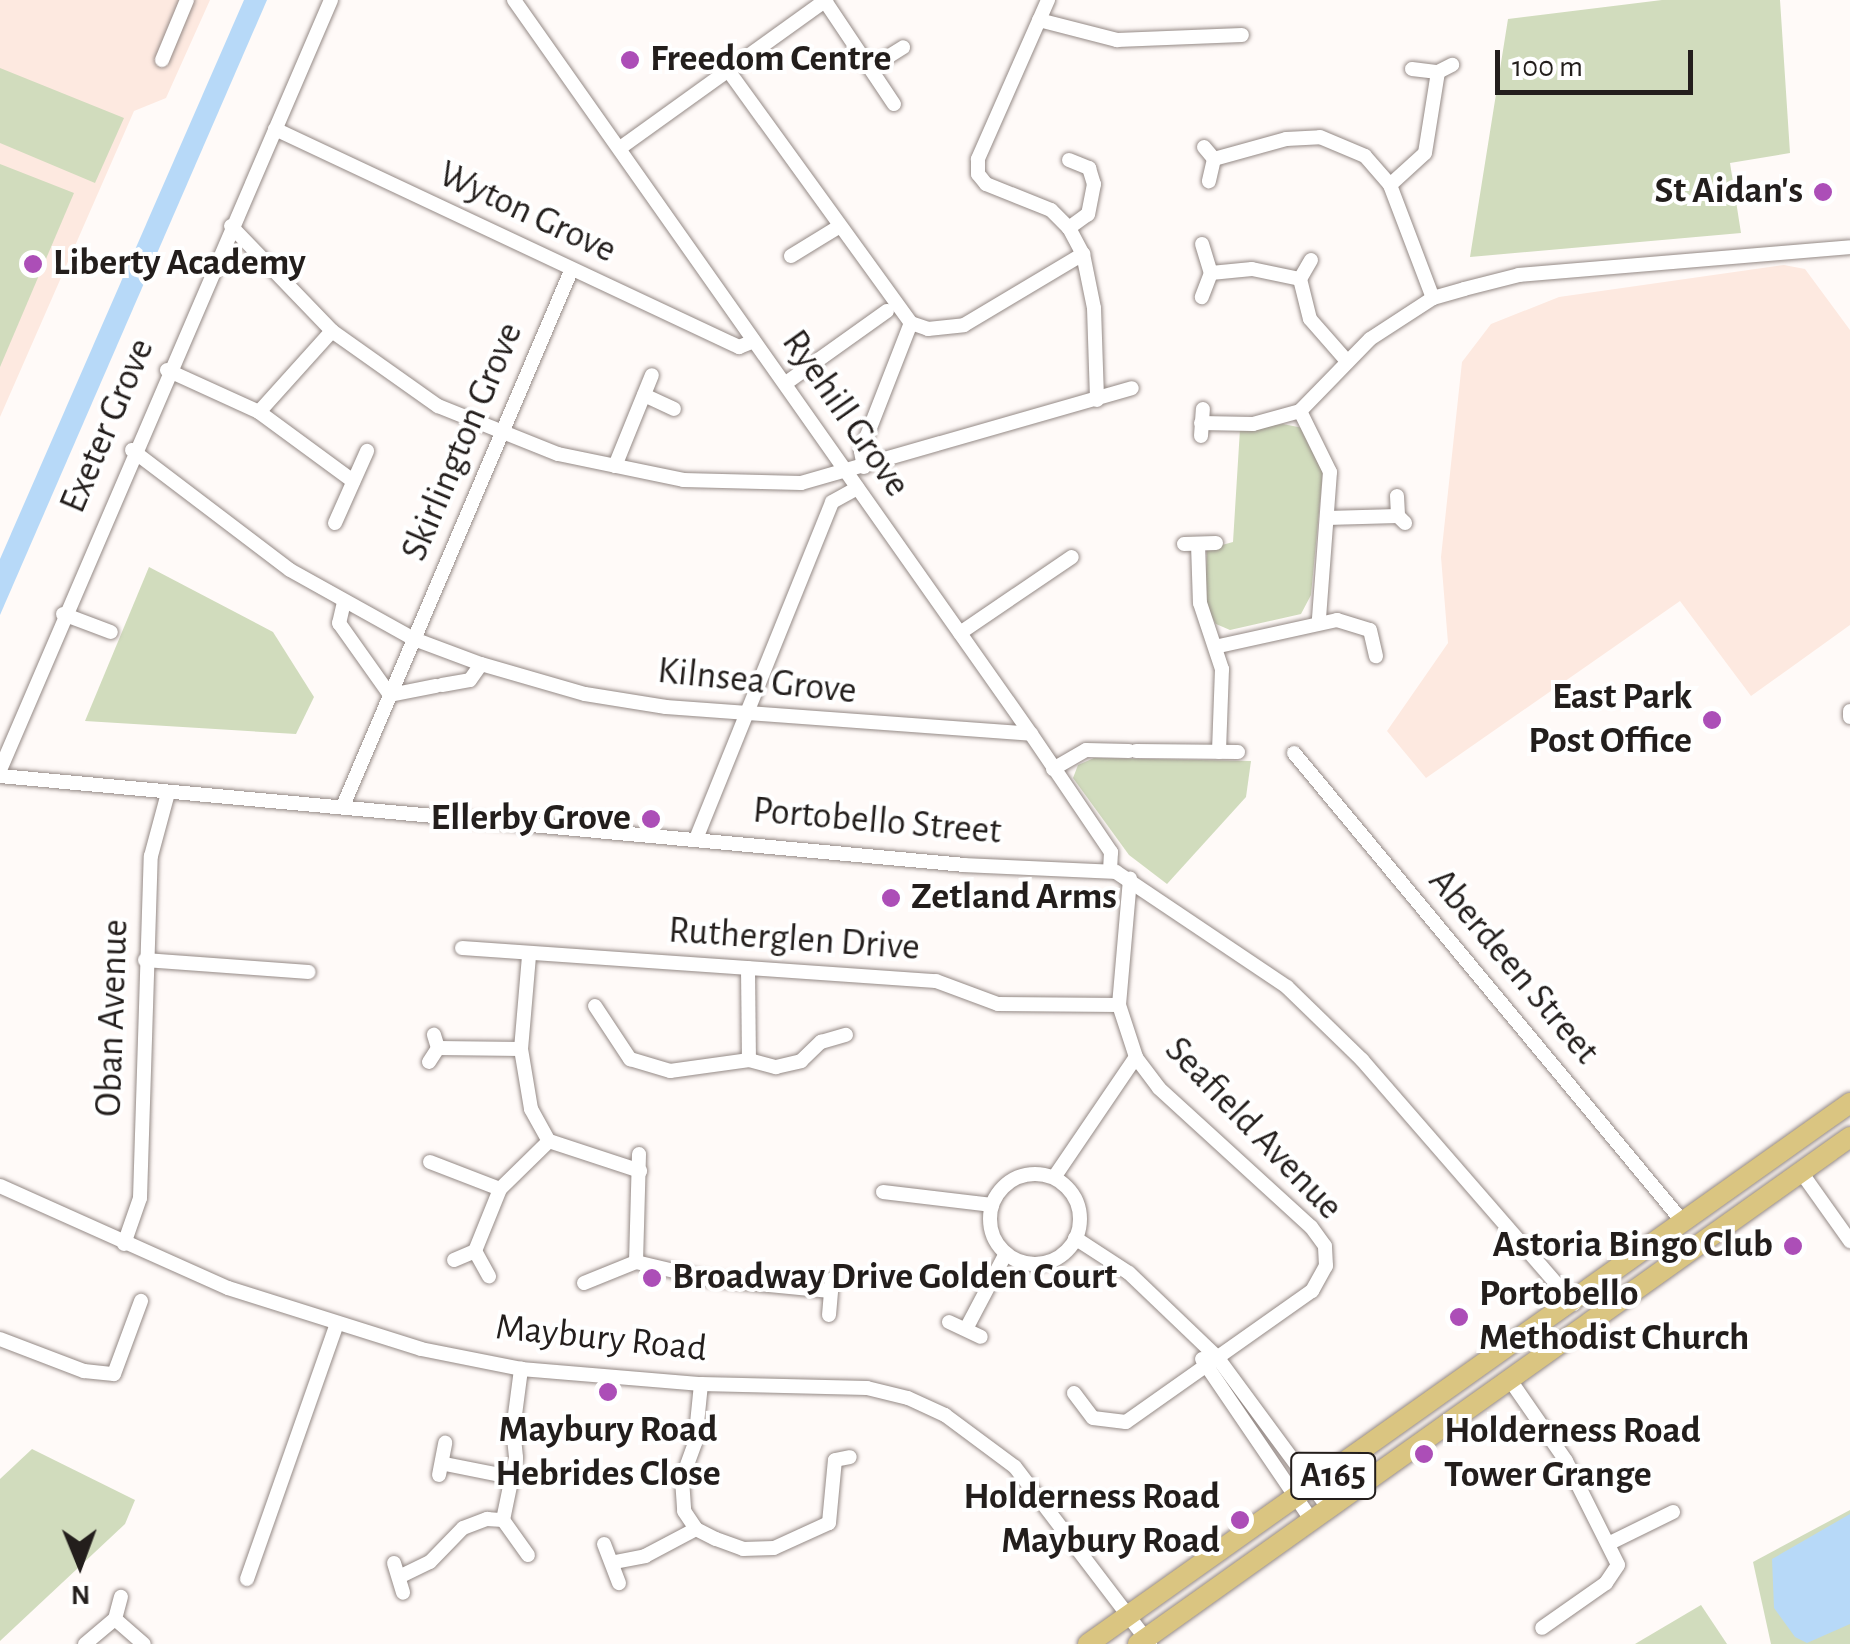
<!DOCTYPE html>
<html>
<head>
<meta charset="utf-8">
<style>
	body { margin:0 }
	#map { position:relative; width:1850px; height:1644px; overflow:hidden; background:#fffaf8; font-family:"Alegreya Sans",sans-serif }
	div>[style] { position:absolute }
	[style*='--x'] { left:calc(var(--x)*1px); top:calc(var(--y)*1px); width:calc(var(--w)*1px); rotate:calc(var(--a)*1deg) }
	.built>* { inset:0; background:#fde9e0 }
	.green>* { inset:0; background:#d1dcbd }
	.water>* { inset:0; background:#b7d9f8 }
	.roads { filter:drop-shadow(0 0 2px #958a86) drop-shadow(0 0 2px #958a86) }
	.minor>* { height:14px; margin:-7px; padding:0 7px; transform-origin:7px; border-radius:7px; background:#fff }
	.minor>.ring { margin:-7px; padding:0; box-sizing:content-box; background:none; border:14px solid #fff; border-radius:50% }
	.highway>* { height:20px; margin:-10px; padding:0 10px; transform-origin:10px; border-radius:10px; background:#dac581 }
	.dots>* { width:28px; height:28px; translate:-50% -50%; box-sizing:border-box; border:5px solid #fff; border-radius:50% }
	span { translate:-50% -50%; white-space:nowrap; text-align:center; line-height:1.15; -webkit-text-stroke:8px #fff; paint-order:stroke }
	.shield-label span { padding:2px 8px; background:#fff; border:2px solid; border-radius:8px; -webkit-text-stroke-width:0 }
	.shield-label { font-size:35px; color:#231e1c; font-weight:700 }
	.poi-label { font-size:38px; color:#231e1c; font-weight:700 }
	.left { translate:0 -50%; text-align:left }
	.right { translate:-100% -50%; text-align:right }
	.street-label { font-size:38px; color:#231e1c }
	.north { position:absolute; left:30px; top:1514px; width:100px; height:100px; -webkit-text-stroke:8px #fff; paint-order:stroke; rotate:179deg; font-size:28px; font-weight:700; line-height:40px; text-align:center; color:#231e1c }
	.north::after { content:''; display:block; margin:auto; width:35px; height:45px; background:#231e1c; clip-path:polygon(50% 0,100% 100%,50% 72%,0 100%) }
	.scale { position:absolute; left:1495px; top:50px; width:198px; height:45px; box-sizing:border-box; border:5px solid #231e1c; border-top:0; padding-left:12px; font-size:30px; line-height:35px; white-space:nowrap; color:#231e1c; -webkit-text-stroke:8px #fff; paint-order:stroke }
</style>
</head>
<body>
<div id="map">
	<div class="built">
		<i style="clip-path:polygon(0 0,210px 0,166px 98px,134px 111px,0 417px)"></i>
		<i style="clip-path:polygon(1784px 265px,1805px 269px,1850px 330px,1850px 625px,1751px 696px,1680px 601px,1426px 778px,1387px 731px,1448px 643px,1441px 557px,1462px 362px,1491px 324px,1559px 297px)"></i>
	</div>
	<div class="green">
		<i style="clip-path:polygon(1662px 0,1780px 0,1790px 153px,1730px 163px,1741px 233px,1470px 257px,1508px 19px)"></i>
		<i style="clip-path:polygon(0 68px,124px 118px,95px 183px,0 143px)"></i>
		<i style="clip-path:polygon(0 164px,74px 193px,0 367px)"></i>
		<i style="clip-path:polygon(1283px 424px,1303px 428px,1323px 470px,1311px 595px,1301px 614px,1230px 630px,1216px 624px,1205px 605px,1207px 549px,1233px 542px,1240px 429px)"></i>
		<i style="clip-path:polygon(149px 567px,273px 632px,314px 697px,296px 734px,85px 721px)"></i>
		<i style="clip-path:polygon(1094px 758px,1251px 761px,1246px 797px,1167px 884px,1129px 855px,1073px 778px,1078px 765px)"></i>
		<i style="clip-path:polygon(32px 1449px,135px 1500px,125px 1524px,0 1641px,0 1479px)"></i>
		<i style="clip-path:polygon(1850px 1510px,1850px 1644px,1771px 1644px,1753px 1562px)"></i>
		<i style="clip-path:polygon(1701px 1605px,1727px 1644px,1635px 1644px)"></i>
	</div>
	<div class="water">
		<i style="clip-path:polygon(244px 0,267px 0,0 615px,0 559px)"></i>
		<i style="clip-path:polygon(1850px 1514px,1850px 1624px,1807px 1643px,1795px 1637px,1774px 1608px,1772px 1559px)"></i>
	</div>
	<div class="roads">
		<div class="minor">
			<i style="--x:514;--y:0;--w:898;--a:54.84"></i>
			<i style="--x:1031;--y:734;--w:143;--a:55.9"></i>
			<i style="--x:1111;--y:852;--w:18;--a:93"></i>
			<i style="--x:1048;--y:0;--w:174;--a:113.8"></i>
			<i style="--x:978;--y:159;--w:15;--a:90"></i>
			<i style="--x:978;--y:174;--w:13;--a:51"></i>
			<i style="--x:986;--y:184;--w:70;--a:21.8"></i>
			<i style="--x:1051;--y:210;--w:25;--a:45"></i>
			<i style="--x:1069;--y:228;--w:30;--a:62"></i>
			<i style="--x:1083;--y:254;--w:55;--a:78.5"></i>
			<i style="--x:1094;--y:308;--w:92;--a:88.1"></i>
			<i style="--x:825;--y:1;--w:124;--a:56.2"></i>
			<i style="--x:1039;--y:20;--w:81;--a:14.4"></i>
			<i style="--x:1117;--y:40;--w:125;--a:-2.3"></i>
			<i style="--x:162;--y:60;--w:65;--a:-67.4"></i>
			<i style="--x:870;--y:68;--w:39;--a:-32"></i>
			<i style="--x:1412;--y:69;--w:26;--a:7"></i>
			<i style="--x:1438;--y:72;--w:16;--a:-27"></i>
			<i style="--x:730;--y:73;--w:309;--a:54.1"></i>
			<i style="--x:911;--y:323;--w:18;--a:19"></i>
			<i style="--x:928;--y:329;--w:36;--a:-6"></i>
			<i style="--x:964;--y:325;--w:139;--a:-30.8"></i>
			<i style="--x:275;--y:129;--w:513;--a:25.17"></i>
			<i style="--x:739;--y:347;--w:16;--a:-22"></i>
			<i style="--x:1204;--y:147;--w:16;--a:50"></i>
			<i style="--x:1214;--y:159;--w:23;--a:103"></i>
			<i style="--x:620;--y:148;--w:254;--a:-35.7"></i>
			<i style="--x:1214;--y:159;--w:75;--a:-15.5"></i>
			<i style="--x:1286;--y:139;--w:34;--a:-3"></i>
			<i style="--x:1320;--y:137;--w:49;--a:22.9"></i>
			<i style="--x:1365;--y:156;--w:38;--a:49"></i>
			<i style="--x:1390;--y:185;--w:121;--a:69.2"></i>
			<i style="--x:1069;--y:160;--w:22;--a:22"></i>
			<i style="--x:1089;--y:168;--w:17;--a:73"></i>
			<i style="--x:1094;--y:184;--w:31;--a:101"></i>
			<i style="--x:1088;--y:214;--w:24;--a:144"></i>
			<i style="--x:1390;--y:185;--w:47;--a:-42.4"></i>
			<i style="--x:1425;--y:153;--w:82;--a:-80.9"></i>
			<i style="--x:231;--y:226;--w:146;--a:46.1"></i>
			<i style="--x:332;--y:331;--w:130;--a:35.3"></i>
			<i style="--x:438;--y:406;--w:129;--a:21.8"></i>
			<i style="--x:558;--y:454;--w:128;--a:11.7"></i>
			<i style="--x:683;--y:480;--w:118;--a:1.5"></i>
			<i style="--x:801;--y:483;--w:344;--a:-16"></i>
			<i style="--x:1202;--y:244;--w:30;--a:73"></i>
			<i style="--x:1211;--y:273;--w:26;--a:111"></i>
			<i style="--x:791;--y:256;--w:57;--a:-31.5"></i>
			<i style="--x:1211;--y:273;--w:41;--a:-5.6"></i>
			<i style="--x:1252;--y:269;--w:49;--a:11.8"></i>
			<i style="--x:1300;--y:279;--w:41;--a:76"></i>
			<i style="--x:1310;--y:319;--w:55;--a:48.7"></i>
			<i style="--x:1300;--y:279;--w:22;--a:-60"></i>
			<i style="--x:167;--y:370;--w:101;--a:24.5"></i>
			<i style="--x:259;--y:412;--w:117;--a:36.3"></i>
			<i style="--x:786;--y:383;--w:124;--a:-35.5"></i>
			<i style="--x:644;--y:395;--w:33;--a:25"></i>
			<i style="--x:1300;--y:411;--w:68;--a:63.8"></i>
			<i style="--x:1330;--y:472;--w:148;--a:94.3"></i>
			<i style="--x:259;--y:412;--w:109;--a:-48"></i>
			<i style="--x:1201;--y:423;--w:52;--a:1.1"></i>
			<i style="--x:1253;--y:424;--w:49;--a:-15.5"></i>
			<i style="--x:1300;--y:411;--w:100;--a:-45.8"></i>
			<i style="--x:1370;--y:339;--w:75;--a:-33.1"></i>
			<i style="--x:1433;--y:298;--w:32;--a:-16"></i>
			<i style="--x:1464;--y:289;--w:57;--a:-14.3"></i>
			<i style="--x:1519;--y:275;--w:332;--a:-4.8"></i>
			<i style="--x:1201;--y:436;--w:27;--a:-86"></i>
			<i style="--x:132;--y:450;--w:198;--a:37.2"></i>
			<i style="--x:290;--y:570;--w:142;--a:29.1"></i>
			<i style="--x:414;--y:639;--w:72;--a:20.5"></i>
			<i style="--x:481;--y:664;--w:108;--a:16.1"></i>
			<i style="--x:585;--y:694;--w:82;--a:9.1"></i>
			<i style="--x:666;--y:707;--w:366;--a:4.2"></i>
			<i style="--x:615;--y:466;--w:98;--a:-67.9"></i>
			<i style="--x:864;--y:467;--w:16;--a:-101"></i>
			<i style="--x:861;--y:451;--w:137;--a:-68.7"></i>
			<i style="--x:1397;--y:496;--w:20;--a:87"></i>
			<i style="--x:1327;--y:518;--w:71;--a:-1.6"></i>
			<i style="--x:1398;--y:516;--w:10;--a:45"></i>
			<i style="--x:335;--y:523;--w:79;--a:-66"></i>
			<i style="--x:1184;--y:544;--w:32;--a:-2"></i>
			<i style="--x:1198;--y:544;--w:59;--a:88.1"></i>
			<i style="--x:1200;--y:603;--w:70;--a:71.6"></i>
			<i style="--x:1222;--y:669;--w:83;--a:92.1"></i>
			<i style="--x:344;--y:602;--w:22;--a:103"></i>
			<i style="--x:339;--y:623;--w:88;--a:54.7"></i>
			<i style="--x:390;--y:695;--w:47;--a:-11.1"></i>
			<i style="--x:63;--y:614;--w:51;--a:20.6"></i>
			<i style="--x:960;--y:633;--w:135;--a:-34.2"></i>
			<i style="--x:1219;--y:646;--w:121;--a:-12.4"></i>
			<i style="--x:1337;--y:620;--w:34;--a:17"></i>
			<i style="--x:1370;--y:630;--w:27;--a:77"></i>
			<i style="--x:442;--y:685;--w:28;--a:-10"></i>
			<i style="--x:470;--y:680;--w:19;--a:-55"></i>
			<i style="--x:1850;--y:711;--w:6;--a:90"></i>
			<i style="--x:1136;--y:751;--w:102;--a:0.6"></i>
			<i style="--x:1294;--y:753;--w:609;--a:50.33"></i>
			<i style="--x:1053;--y:769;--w:38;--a:-30"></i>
			<i style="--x:1086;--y:750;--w:43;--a:1.3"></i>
			<i style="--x:0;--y:770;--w:838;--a:-66.74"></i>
			<i style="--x:0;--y:776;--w:968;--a:5.27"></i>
			<i style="--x:964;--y:865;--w:152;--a:2.6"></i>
			<i style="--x:1116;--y:872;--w:206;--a:33.9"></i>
			<i style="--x:1287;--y:987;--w:105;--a:44.2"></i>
			<i style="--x:1362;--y:1060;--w:323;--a:49"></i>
			<i style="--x:343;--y:806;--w:582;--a:-66.92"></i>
			<i style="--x:696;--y:839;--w:363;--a:-68"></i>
			<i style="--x:832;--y:502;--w:29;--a:-29"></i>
			<i style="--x:462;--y:948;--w:475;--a:4"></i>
			<i style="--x:936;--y:981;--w:66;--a:20.4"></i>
			<i style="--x:998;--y:1004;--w:121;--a:0.5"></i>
			<i style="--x:529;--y:956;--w:93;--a:94.9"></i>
			<i style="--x:521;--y:1049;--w:61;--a:80.5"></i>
			<i style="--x:531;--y:1109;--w:37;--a:61"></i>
			<i style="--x:549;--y:1141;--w:96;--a:18.2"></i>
			<i style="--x:145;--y:960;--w:164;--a:4.2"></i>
			<i style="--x:748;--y:968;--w:92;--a:89.4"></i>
			<i style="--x:595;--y:1006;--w:64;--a:56.6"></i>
			<i style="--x:630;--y:1059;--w:42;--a:16.7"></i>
			<i style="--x:670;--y:1071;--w:80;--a:-7.9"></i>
			<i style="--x:749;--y:1060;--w:28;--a:15"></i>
			<i style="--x:776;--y:1067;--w:26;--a:-13"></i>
			<i style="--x:801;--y:1061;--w:28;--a:-44"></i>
			<i style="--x:821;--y:1042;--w:26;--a:-16"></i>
			<i style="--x:438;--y:1048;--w:83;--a:0.7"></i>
			<i style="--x:429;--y:1062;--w:17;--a:-57"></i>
			<i style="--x:438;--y:1048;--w:14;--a:-107"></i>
			<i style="--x:430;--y:1162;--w:75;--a:21.1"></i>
			<i style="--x:1801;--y:1172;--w:85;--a:54.6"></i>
			<i class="ring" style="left:990px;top:1174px;width:76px;height:76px"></i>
			<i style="--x:1055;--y:1176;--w:144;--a:-55.8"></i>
			<i style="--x:0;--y:1186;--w:250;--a:24.1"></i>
			<i style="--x:228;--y:1288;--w:202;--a:17.5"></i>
			<i style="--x:421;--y:1349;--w:102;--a:11.3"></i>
			<i style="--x:521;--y:1369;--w:181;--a:4.8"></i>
			<i style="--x:701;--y:1384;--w:166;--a:1.4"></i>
			<i style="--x:867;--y:1388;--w:42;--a:13.7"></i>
			<i style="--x:908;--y:1398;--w:41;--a:24.7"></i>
			<i style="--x:945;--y:1415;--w:87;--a:36.6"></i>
			<i style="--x:1015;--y:1467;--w:223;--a:52.7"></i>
			<i style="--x:883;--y:1192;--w:110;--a:6.8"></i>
			<i style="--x:1075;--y:1238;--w:64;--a:32.9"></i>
			<i style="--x:1129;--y:1273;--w:122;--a:43.7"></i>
			<i style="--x:1217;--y:1357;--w:189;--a:53.6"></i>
			<i style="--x:124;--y:1244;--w:49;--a:-70.8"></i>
			<i style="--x:140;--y:1198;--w:342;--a:-88.2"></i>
			<i style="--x:151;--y:856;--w:65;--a:-74.9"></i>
			<i style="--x:475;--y:1251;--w:67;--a:-68"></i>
			<i style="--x:500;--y:1189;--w:69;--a:-44.4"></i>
			<i style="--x:454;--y:1260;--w:23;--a:-23"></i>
			<i style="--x:475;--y:1251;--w:29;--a:61"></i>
			<i style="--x:636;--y:1262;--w:108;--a:-88.4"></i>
			<i style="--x:584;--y:1283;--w:56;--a:-22"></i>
			<i style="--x:636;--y:1262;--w:74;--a:13.3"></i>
			<i style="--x:708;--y:1279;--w:123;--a:5.6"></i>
			<i style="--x:829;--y:1315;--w:36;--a:-85"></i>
			<i style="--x:949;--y:1322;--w:35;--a:25"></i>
			<i style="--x:966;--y:1329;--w:84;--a:-62.2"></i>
			<i style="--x:0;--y:1339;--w:90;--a:20.9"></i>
			<i style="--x:84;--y:1371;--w:30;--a:6"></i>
			<i style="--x:114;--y:1374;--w:78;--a:-69.7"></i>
			<i style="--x:1202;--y:1359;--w:196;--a:55.8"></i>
			<i style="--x:1510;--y:1380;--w:98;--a:55.3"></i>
			<i style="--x:1566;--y:1461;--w:116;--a:63.4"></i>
			<i style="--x:1618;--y:1565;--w:22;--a:124"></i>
			<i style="--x:1606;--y:1583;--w:78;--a:144.9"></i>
			<i style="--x:701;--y:1384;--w:59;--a:95.8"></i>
			<i style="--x:695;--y:1443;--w:38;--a:110"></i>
			<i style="--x:682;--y:1479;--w:32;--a:86"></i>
			<i style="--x:684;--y:1511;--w:22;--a:56"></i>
			<i style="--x:696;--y:1529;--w:22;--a:27"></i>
			<i style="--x:716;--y:1539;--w:29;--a:20"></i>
			<i style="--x:743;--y:1549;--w:31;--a:-2"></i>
			<i style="--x:774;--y:1548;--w:60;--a:-24.4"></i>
			<i style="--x:829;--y:1523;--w:63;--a:-84.6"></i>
			<i style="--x:835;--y:1460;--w:15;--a:-11"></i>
			<i style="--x:1074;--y:1393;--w:31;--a:53"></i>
			<i style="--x:1093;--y:1418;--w:33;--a:7"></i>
			<i style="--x:1126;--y:1422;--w:228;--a:-35.2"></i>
			<i style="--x:1312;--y:1291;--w:29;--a:-61"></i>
			<i style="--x:1326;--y:1266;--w:20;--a:-93"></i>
			<i style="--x:1325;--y:1246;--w:24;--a:-126"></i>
			<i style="--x:1311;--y:1227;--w:206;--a:-137.6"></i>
			<i style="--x:1159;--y:1088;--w:39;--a:-127"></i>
			<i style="--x:1136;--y:1057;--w:55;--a:-108.1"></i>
			<i style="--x:1119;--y:1005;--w:127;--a:-85"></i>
			<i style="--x:445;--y:1464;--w:66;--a:11.3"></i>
			<i style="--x:439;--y:1475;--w:33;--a:-79"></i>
			<i style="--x:503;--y:1520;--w:64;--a:-78.3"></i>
			<i style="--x:516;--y:1457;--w:27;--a:-96"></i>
			<i style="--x:513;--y:1430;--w:62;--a:-82.5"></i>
			<i style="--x:1612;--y:1542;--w:68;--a:-26.2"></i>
			<i style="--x:604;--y:1544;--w:42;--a:69"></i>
			<i style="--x:615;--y:1562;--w:31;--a:-11"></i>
			<i style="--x:645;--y:1556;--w:58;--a:-27.9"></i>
			<i style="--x:394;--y:1563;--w:31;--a:73"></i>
			<i style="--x:401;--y:1576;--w:32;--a:-26"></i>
			<i style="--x:430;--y:1562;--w:47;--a:-45.9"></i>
			<i style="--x:463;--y:1528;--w:26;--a:-21"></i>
			<i style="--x:487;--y:1519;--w:16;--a:4"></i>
			<i style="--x:503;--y:1520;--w:43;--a:54.5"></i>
			<i style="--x:247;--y:1579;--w:268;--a:-70.6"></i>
			<i style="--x:115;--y:1619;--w:38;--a:41"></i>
			<i style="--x:85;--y:1644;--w:39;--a:-40"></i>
			<i style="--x:115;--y:1619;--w:23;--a:-75"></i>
		</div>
		<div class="highway">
			<i style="--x:1088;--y:1644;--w:935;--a:-35.37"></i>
			<i style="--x:1138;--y:1644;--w:874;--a:-35.45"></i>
		</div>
	</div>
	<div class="dots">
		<i style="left:630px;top:60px;background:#ac4eb7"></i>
		<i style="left:1823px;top:192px;background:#ac4eb7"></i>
		<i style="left:33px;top:264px;background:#ac4eb7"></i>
		<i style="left:1712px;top:720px;background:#ac4eb7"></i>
		<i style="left:651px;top:819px;background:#ac4eb7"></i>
		<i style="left:891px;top:898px;background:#ac4eb7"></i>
		<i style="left:1793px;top:1246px;background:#ac4eb7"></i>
		<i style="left:652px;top:1278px;background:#ac4eb7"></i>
		<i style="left:1459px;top:1317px;background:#ac4eb7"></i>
		<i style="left:608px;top:1392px;background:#ac4eb7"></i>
		<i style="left:1424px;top:1454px;background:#ac4eb7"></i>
		<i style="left:1240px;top:1520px;background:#ac4eb7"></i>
	</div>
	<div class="shield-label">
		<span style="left:1333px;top:1476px">A165</span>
	</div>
	<div class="poi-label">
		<span class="left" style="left:650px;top:60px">Freedom Centre</span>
		<span class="right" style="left:1803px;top:192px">St Aidan's</span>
		<span class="left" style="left:53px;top:264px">Liberty Academy</span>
		<span class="right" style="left:1692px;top:720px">East Park<br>Post Office</span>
		<span class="right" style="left:631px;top:819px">Ellerby Grove</span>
		<span class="left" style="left:911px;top:898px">Zetland Arms</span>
		<span class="right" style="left:1773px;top:1246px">Astoria Bingo Club</span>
		<span class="left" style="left:672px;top:1278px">Broadway Drive Golden Court</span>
		<span class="left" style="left:1479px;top:1317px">Portobello<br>Methodist Church</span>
		<span style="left:608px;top:1453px">Maybury Road<br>Hebrides Close</span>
		<span class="left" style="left:1444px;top:1454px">Holderness Road<br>Tower Grange</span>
		<span class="right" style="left:1220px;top:1520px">Holderness Road<br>Maybury Road</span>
	</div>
	<div class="street-label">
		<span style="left:527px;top:213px;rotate:25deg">Wyton Grove</span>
		<span style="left:845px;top:414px;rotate:55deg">Ryehill Grove</span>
		<span style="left:108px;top:426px;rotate:-67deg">Exeter Grove</span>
		<span style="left:463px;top:442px;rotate:-67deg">Skirlington Grove</span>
		<span style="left:757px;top:682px;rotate:6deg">Kilnsea Grove</span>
		<span style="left:877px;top:822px;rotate:5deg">Portobello Street</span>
		<span style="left:794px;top:940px;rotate:4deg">Rutherglen Drive</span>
		<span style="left:1513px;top:967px;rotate:50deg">Aberdeen Street</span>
		<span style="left:113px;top:1018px;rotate:-88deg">Oban Avenue</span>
		<span style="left:1253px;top:1129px;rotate:46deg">Seafield Avenue</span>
		<span style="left:601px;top:1339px;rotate:6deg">Maybury Road</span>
	</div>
	<div class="north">N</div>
	<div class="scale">100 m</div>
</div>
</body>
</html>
